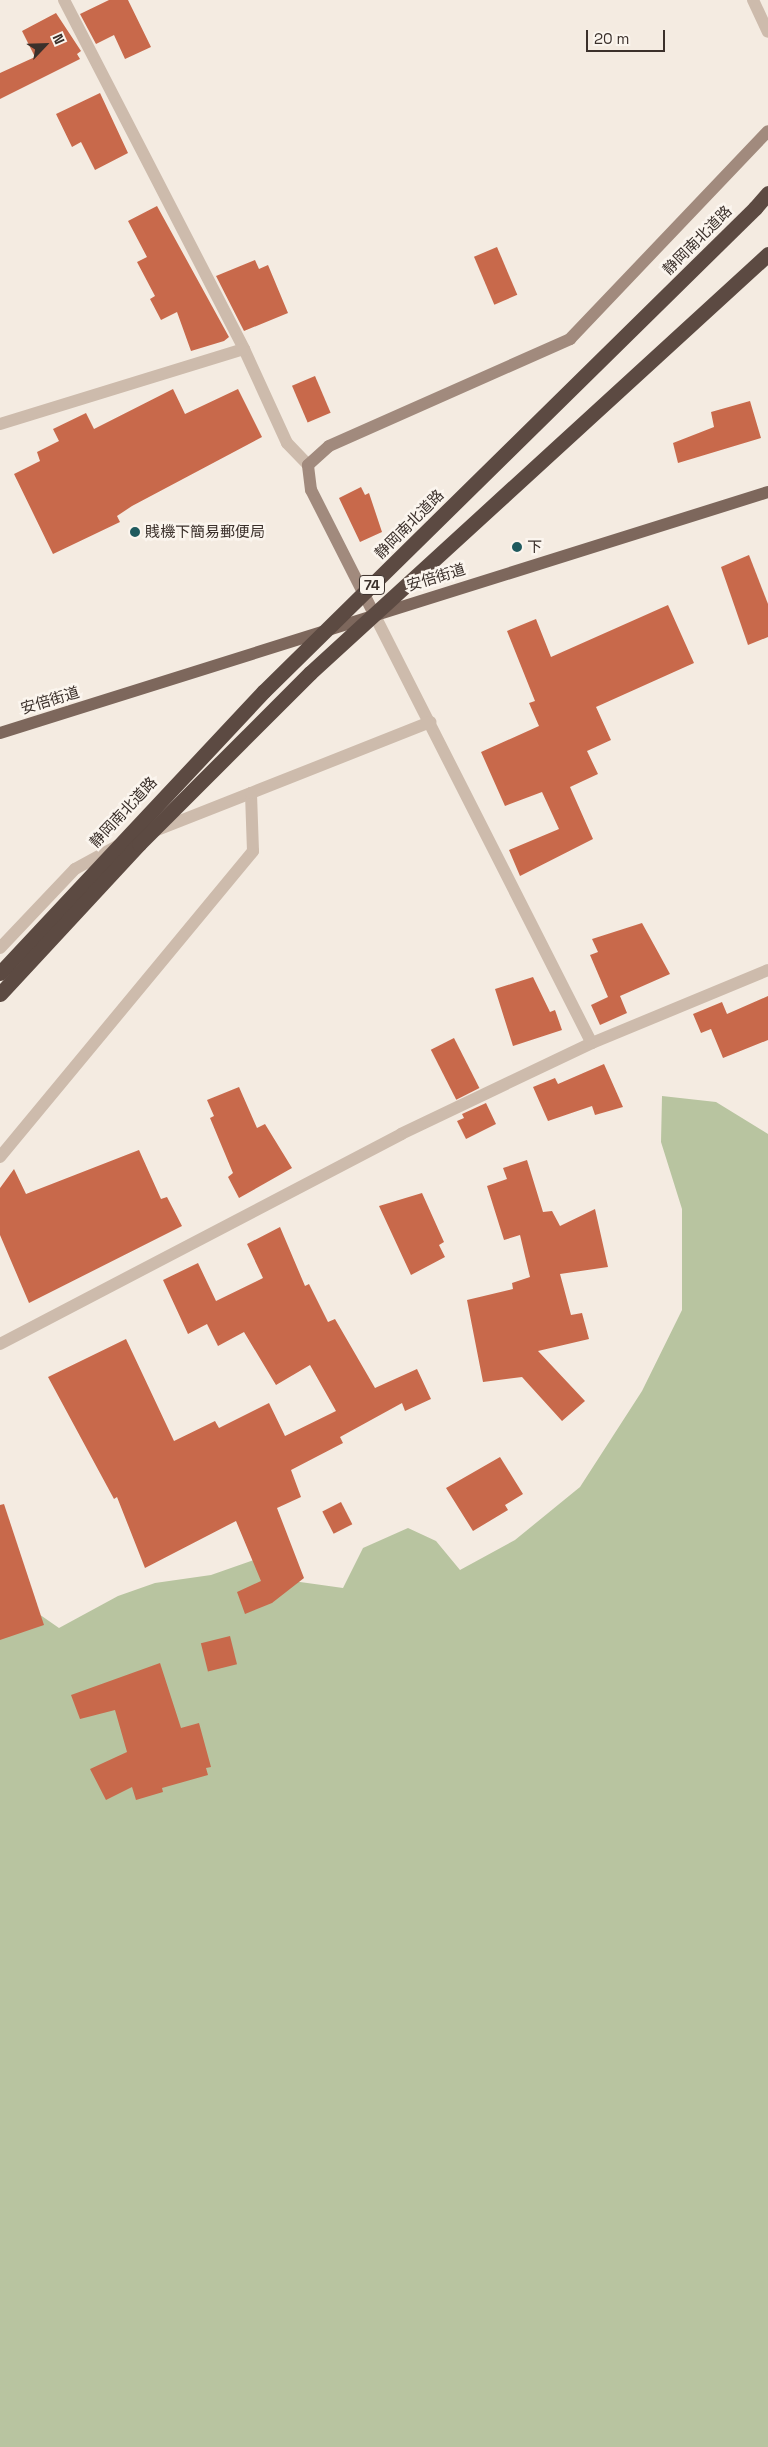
<!DOCTYPE html>
<html>
<head>
<meta charset="utf-8">
<style>
	body { margin:0 }
	#map { position:relative; width:768px; height:2447px; overflow:hidden; background:#f4ebe1; font-family:"Space Grotesk","Noto Sans JP",sans-serif }
	div>[style] { position:absolute }
	[style*='--x'] { left:calc(var(--x)*1px); top:calc(var(--y)*1px); width:calc(var(--w)*1px); rotate:calc(var(--a)*1deg) }
	.green>* { inset:0; background:#b8c4a0 }
	.building>* { inset:0; background:#c8694b; transform-origin:0 0 }
	.street>* { height:12px; margin:-6px; padding:0 6px; transform-origin:6px; border-radius:6px; background:#cdbbac }
	.secondary>* { height:12px; margin:-6px; padding:0 6px; transform-origin:6px; border-radius:6px; background:#a18a7d }
	.primary>* { height:12px; margin:-6px; padding:0 6px; transform-origin:6px; border-radius:6px; background:#7d675c }
	.highway>* { height:15px; margin:-7.5px; padding:0 7.5px; transform-origin:7.5px; border-radius:7.5px; background:#5c4a42 }
	.highway-bridge>* { height:15px; margin:-7.5px; padding:0 7.5px; transform-origin:7.5px; border-radius:7.5px; background:#5c4a42 }
	.dots>* { width:14px; height:14px; translate:-50% -50%; box-sizing:border-box; border:2px solid #fbf5ee; border-radius:50% }
	span { translate:-50% -50%; white-space:nowrap; text-align:center; line-height:1.15; -webkit-text-stroke:5px #fbf5ee; paint-order:stroke }
	.shield-label span { padding:1px 4px; background:#fbf5ee; border:1px solid; border-radius:4px; -webkit-text-stroke-width:0 }
	.shield-label { font-size:14px; color:#3b302b; font-weight:700 }
	.street-label { font-size:15px; color:#3b302b }
	.poi-label { font-size:15px; color:#3b302b }
	.left { translate:0 -50%; text-align:left }
	.north { position:absolute; left:20px; top:20px; width:50px; height:50px; -webkit-text-stroke:4px #fbf5ee; paint-order:stroke; rotate:66deg; font-size:14px; font-weight:700; line-height:20px; text-align:center; color:#3b302b }
	.north::after { content:''; display:block; margin:auto; width:18px; height:22px; background:#3b302b; clip-path:polygon(50% 0,100% 100%,50% 72%,0 100%) }
	.scale { position:absolute; left:586px; top:30px; width:79px; height:22px; box-sizing:border-box; border:2px solid #3b302b; border-top:0; padding-left:6px; font-size:15px; line-height:18px; white-space:nowrap; color:#3b302b; -webkit-text-stroke:4px #fbf5ee; paint-order:stroke }
</style>
</head>
<body>
<div id="map">
	<div class="green">
		<i style="clip-path:polygon(662px 1096px,716px 1102px,768px 1134px,768px 2447px,0 2447px,0 1587px,59px 1628px,118px 1596px,155px 1583px,211px 1575px,265px 1556px,293px 1581px,343px 1588px,363px 1548px,408px 1528px,436px 1541px,460px 1570px,515px 1540px,580px 1487px,642px 1391px,682px 1310px,682px 1209px,661px 1142px)"></i>
	</div>
	<div class="building">
		<i style="clip-path:polygon(109px 0,128px 0,151px 47px,125px 59px,114px 35px,96px 44px,80px 14px)"></i>
		<i style="clip-path:polygon(56px 13px,81px 51px,77px 54px,80px 59px,0 99px,0 73px,35px 57px,22px 31px)"></i>
		<i style="clip-path:polygon(100px 93px,128px 153px,95px 170px,81px 142px,72px 147px,56px 114px)"></i>
		<i style="clip-path:polygon(157px 206px,229px 337px,224px 341px,191px 351px,177px 312px,161px 320px,150px 299px,155px 296px,137px 262px,147px 257px,128px 221px)"></i>
		<i style="left:497px;top:247px;width:52px;height:25px;rotate:67deg"></i>
		<i style="clip-path:polygon(255px 260px,259px 269px,268px 265px,288px 313px,244px 331px,216px 276px)"></i>
		<i style="left:315px;top:376px;width:40px;height:25px;rotate:67deg"></i>
		<i style="clip-path:polygon(173px 389px,185px 414px,238px 389px,262px 437px,132px 506px,117px 516px,120px 522px,53px 554px,14px 474px,40px 461px,37px 452px,59px 441px,53px 429px,86px 413px,94px 429px)"></i>
		<i style="clip-path:polygon(750px 401px,761px 438px,678px 463px,673px 443px,714px 427px,711px 412px)"></i>
		<i style="clip-path:polygon(361px 487px,365px 495px,369px 493px,382px 532px,360px 542px,339px 498px)"></i>
		<i style="clip-path:polygon(749px 555px,768px 604px,768px 637px,748px 645px,721px 567px)"></i>
		<i style="clip-path:polygon(668px 605px,694px 663px,596px 707px,611px 740px,587px 751px,598px 774px,570px 787px,593px 839px,520px 876px,509px 850px,559px 829px,542px 792px,505px 806px,481px 752px,539px 726px,529px 703px,535px 701px,507px 631px,536px 619px,551px 657px)"></i>
		<i style="clip-path:polygon(642px 923px,670px 974px,620px 996px,627px 1013px,600px 1025px,591px 1005px,608px 997px,590px 955px,598px 952px,592px 939px)"></i>
		<i style="clip-path:polygon(533px 977px,550px 1012px,555px 1010px,562px 1030px,513px 1046px,495px 989px)"></i>
		<i style="clip-path:polygon(768px 996px,768px 1040px,723px 1058px,711px 1029px,701px 1033px,693px 1014px,722px 1002px,727px 1014px)"></i>
		<i style="left:454px;top:1038px;width:56px;height:26px;rotate:63deg"></i>
		<i style="clip-path:polygon(604px 1064px,623px 1107px,595px 1115px,592px 1106px,548px 1121px,533px 1087px,555px 1078px,558px 1084px)"></i>
		<i style="clip-path:polygon(239px 1087px,257px 1128px,265px 1124px,292px 1168px,239px 1198px,228px 1177px,233px 1173px,210px 1118px,214px 1116px,207px 1100px)"></i>
		<i style="clip-path:polygon(486px 1103px,496px 1124px,466px 1139px,457px 1121px,464px 1118px,462px 1114px)"></i>
		<i style="clip-path:polygon(139px 1150px,161px 1199px,167px 1197px,182px 1226px,29px 1303px,0 1235px,0 1188px,14px 1169px,26px 1194px)"></i>
		<i style="clip-path:polygon(527px 1160px,543px 1212px,552px 1211px,560px 1226px,595px 1209px,608px 1267px,560px 1274px,571px 1315px,582px 1313px,589px 1339px,538px 1351px,585px 1401px,562px 1421px,522px 1377px,483px 1382px,467px 1300px,513px 1289px,512px 1283px,530px 1277px,520px 1235px,504px 1240px,487px 1186px,507px 1179px,503px 1168px)"></i>
		<i style="clip-path:polygon(422px 1193px,444px 1242px,439px 1245px,445px 1257px,411px 1275px,379px 1206px)"></i>
		<i style="clip-path:polygon(280px 1227px,305px 1286px,309px 1284px,328px 1322px,335px 1319px,375px 1388px,417px 1369px,431px 1399px,405px 1411px,402px 1403px,340px 1437px,343px 1443px,291px 1470px,301px 1497px,277px 1508px,304px 1578px,272px 1603px,245px 1614px,237px 1592px,261px 1581px,236px 1521px,145px 1568px,117px 1497px,114px 1499px,48px 1377px,126px 1339px,174px 1441px,215px 1421px,219px 1428px,269px 1403px,285px 1436px,336px 1411px,310px 1365px,276px 1385px,244px 1332px,218px 1346px,207px 1324px,188px 1334px,163px 1280px,198px 1263px,216px 1301px,263px 1278px,247px 1244px)"></i>
		<i style="clip-path:polygon(500px 1457px,523px 1494px,505px 1505px,508px 1510px,473px 1531px,446px 1488px)"></i>
		<i style="left:341px;top:1502px;width:25px;height:21px;rotate:63deg"></i>
		<i style="clip-path:polygon(4px 1504px,44px 1625px,0 1640px,0 1505px)"></i>
		<i style="left:230px;top:1636px;width:29px;height:30px;rotate:76deg"></i>
		<i style="clip-path:polygon(160px 1663px,181px 1728px,199px 1723px,211px 1767px,206px 1768px,208px 1775px,162px 1788px,163px 1792px,136px 1800px,132px 1787px,106px 1800px,90px 1769px,127px 1752px,115px 1710px,80px 1719px,71px 1695px)"></i>
	</div>
	<div class="street">
		<i style="--x:64;--y:0;--w:393;--a:62.7"></i>
		<i style="--x:244;--y:349;--w:103;--a:65.4"></i>
		<i style="--x:287;--y:443;--w:30;--a:46"></i>
		<i style="--x:753;--y:0;--w:35;--a:65"></i>
		<i style="--x:0;--y:424;--w:255;--a:-17.1"></i>
		<i style="--x:374;--y:614;--w:481;--a:63.1"></i>
		<i style="--x:152;--y:832;--w:106;--a:-21.5"></i>
		<i style="--x:0;--y:948;--w:109;--a:-46.5"></i>
		<i style="--x:75;--y:869;--w:50;--a:-28.6"></i>
		<i style="--x:0;--y:1157;--w:397;--a:-50.4"></i>
		<i style="--x:253;--y:851;--w:58;--a:-92"></i>
		<i style="--x:251;--y:793;--w:193;--a:-21.6"></i>
		<i style="--x:0;--y:1344;--w:453;--a:-27.6"></i>
		<i style="--x:401;--y:1134;--w:212;--a:-25.5"></i>
		<i style="--x:592;--y:1043;--w:191;--a:-22.5"></i>
	</div>
	<div class="secondary">
		<i style="--x:374;--y:614;--w:139;--a:-116.9"></i>
		<i style="--x:311;--y:490;--w:25;--a:-97"></i>
		<i style="--x:308;--y:465;--w:28;--a:-42"></i>
		<i style="--x:329;--y:446;--w:264;--a:-23.9"></i>
		<i style="--x:570;--y:339;--w:287;--a:-46.4"></i>
	</div>
	<div class="primary">
		<i style="--x:0;--y:733;--w:805;--a:-17.42"></i>
	</div>
	<div class="highway">
		<i style="--x:755;--y:208;--w:20;--a:-49"></i>
	</div>
	<div class="highway-bridge">
		<i style="--x:0;--y:973;--w:386;--a:-46.9"></i>
		<i style="--x:264;--y:691;--w:689;--a:-44.53"></i>
		<i style="--x:0;--y:994;--w:205;--a:-47.2"></i>
		<i style="--x:139;--y:844;--w:242;--a:-45"></i>
		<i style="--x:310;--y:673;--w:621;--a:-42.45"></i>
	</div>
	<div class="dots">
		<i style="left:135px;top:532px;background:#1f5a5e"></i>
		<i style="left:517px;top:547px;background:#1f5a5e"></i>
	</div>
	<div class="shield-label">
		<span style="left:372px;top:585px">74</span>
	</div>
	<div class="street-label">
		<span style="left:697px;top:240px;rotate:-45deg">静岡南北道路</span>
		<span style="left:409px;top:524px;rotate:-45deg">静岡南北道路</span>
		<span style="left:436px;top:577px;rotate:-17deg">安倍街道</span>
		<span style="left:50px;top:700px;rotate:-17deg">安倍街道</span>
		<span style="left:123px;top:812px;rotate:-47deg">静岡南北道路</span>
	</div>
	<div class="poi-label">
		<span class="left" style="left:145px;top:532px">賎機下簡易郵便局</span>
		<span class="left" style="left:527px;top:547px">下</span>
	</div>
	<div class="north">N</div>
	<div class="scale">20 m</div>
</div>
</body>
</html>
